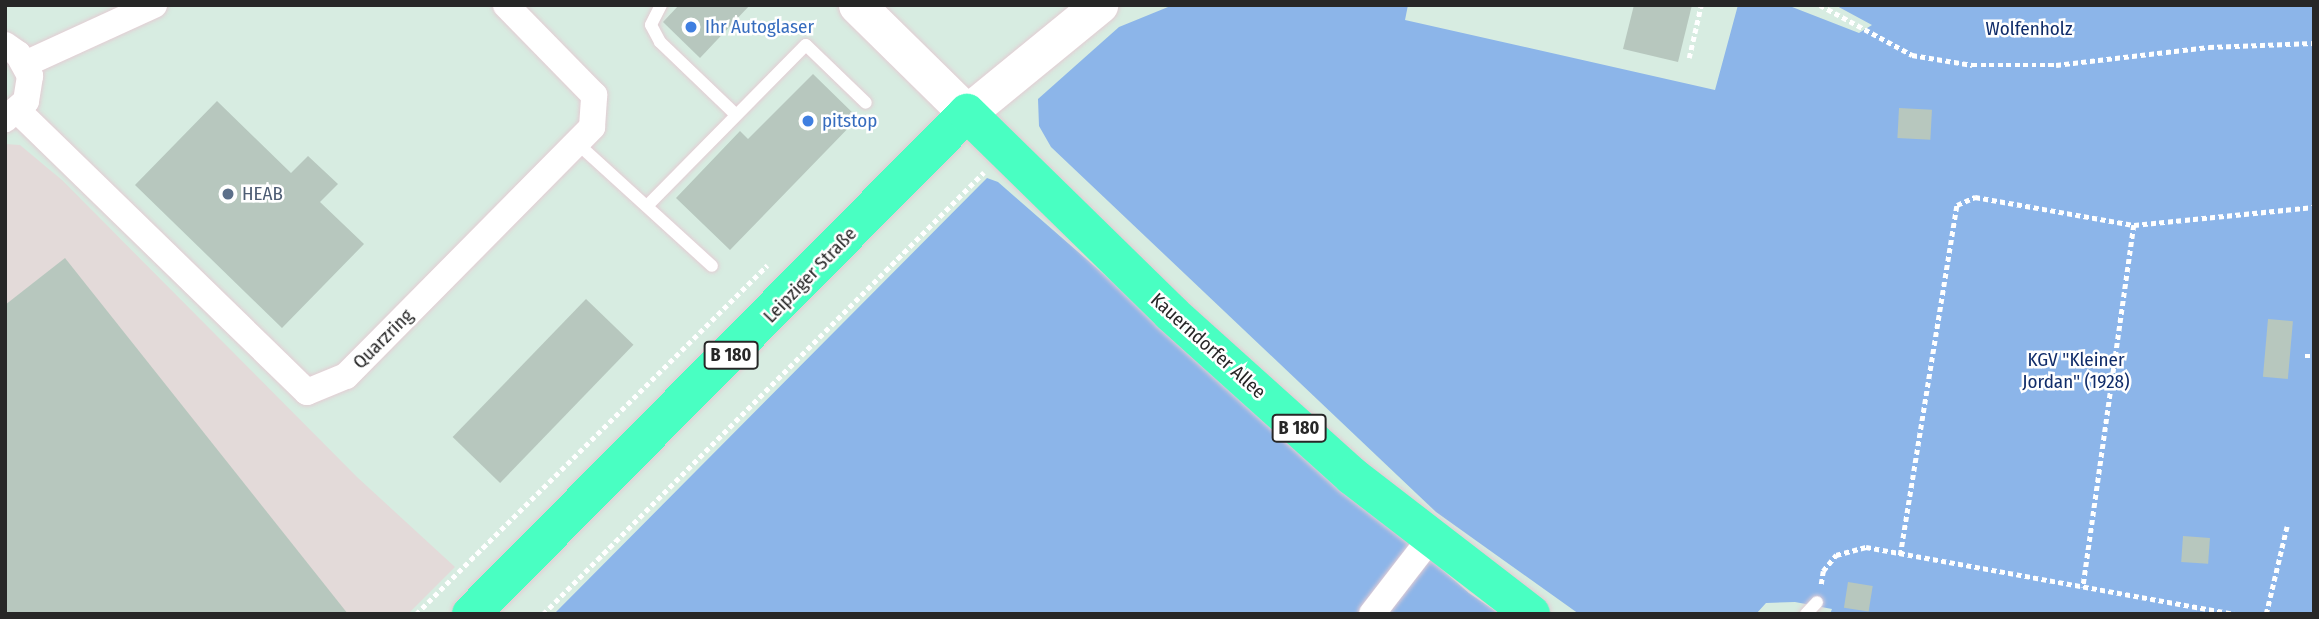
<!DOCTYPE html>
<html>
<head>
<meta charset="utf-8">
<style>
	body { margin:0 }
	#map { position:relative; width:2319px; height:619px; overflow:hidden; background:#d7ece1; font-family:"Fira Sans Condensed",sans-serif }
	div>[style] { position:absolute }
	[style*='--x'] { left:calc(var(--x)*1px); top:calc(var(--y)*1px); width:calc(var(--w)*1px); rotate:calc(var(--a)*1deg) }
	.industrial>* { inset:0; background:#e3dad9 }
	.green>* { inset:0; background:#8cb5e9 }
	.building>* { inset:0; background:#b7c7be; transform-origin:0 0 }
	.path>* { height:4.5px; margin-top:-2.25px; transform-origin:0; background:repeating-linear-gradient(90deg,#fff 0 5px,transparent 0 8.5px) }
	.roads { filter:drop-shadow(0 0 2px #e3ccd3) drop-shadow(0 0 2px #e3ccd3) }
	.lane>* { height:12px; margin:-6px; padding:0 6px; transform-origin:6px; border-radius:6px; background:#fff }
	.street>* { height:26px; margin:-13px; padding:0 13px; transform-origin:13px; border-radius:13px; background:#fff }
	.secondary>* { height:37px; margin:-18.5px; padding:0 18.5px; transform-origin:18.5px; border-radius:18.5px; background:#fff }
	.primary>* { height:38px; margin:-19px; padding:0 19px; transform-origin:19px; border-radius:19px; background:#49ffc2 }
	.dots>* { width:19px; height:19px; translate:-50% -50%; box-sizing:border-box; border:4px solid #fff; border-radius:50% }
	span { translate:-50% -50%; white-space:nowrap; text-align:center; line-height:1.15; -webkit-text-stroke:5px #fff; paint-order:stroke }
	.shield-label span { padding:2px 5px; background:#fff; border:2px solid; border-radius:5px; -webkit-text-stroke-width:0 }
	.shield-label { font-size:18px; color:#272727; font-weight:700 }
	.shop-label { font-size:19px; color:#366cbe }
	.left { translate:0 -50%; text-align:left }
	.park-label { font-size:19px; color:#112d6a }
	.service-label { font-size:19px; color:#4e5e75 }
	.street-label { font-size:19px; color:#272727 }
	.frame { position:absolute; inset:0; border:7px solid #272727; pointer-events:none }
</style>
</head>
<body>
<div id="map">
	<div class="industrial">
		<i style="clip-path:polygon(5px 144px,20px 145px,62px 180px,357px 477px,455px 567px,408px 614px,5px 614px)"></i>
	</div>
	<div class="green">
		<i style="clip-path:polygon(1173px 5px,1408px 5px,1405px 20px,1715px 90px,1738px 5px,1787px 5px,1859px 33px,1872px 25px,1835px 5px,2314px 5px,2314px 614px,1830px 614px,1832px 609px,1795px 602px,1766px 603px,1756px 614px,1579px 614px,1436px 512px,1051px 147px,1039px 126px,1038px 99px,1119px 27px)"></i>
		<i style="clip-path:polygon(987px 178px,998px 182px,1469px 593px,1500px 614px,554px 614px)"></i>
	</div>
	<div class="building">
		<i style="clip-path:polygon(679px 5px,750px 5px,700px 58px,663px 22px)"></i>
		<i style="clip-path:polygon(1634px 5px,1692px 5px,1678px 62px,1623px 49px)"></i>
		<i style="clip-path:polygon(813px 74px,858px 118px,730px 250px,676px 198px,740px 131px,748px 139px)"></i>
		<i style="clip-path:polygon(217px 101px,291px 173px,308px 156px,338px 184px,320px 202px,364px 244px,282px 328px,135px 185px)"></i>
		<i style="left:1899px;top:108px;width:33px;height:30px;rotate:3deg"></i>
		<i style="clip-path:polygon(65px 258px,348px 614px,5px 614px,5px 305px)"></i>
		<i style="left:586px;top:299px;width:66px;height:192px;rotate:44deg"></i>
		<i style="left:2268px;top:319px;width:25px;height:58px;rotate:5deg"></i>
		<i style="left:2183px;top:536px;width:27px;height:26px;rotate:4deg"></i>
		<i style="left:1848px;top:582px;width:25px;height:26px;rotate:9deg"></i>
	</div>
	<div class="path">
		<i style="--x:1820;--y:5;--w:105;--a:28.5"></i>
		<i style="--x:1912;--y:55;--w:61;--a:9.5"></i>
		<i style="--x:1972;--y:65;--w:84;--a:0"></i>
		<i style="--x:2056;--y:65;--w:154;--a:-6.7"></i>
		<i style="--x:2209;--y:47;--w:105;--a:-2.2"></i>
		<i style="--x:1689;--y:58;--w:54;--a:-77.2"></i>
		<i style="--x:2134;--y:225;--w:181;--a:-5.7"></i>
		<i style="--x:2305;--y:356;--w:9;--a:0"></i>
		<i style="--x:1900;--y:555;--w:355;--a:-80.8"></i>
		<i style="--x:1957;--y:205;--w:20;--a:-24"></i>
		<i style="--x:1975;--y:197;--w:161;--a:10"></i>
		<i style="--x:2134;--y:225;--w:366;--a:98"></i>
		<i style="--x:1821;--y:584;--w:13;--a:-81"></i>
		<i style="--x:1823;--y:571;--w:21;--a:-51"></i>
		<i style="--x:1836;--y:555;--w:31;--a:-15"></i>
		<i style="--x:1866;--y:547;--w:376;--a:10.3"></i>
		<i style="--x:416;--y:614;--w:495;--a:-44.8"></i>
		<i style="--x:543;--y:614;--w:624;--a:-45.06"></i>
		<i style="--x:2266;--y:614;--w:90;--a:-76.6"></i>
	</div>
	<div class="roads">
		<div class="lane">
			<i style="--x:661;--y:5;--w:22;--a:117"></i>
			<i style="--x:651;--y:25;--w:19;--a:62"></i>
			<i style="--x:660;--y:42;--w:105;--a:43.8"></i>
			<i style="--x:578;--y:144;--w:181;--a:42.3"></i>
			<i style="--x:647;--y:206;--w:226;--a:-45.4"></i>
			<i style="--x:806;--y:45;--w:83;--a:44"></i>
			<i style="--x:1806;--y:614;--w:16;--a:-47"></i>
		</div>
		<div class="street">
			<i style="--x:5;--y:45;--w:16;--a:35"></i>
			<i style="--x:18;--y:54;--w:25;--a:61"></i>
			<i style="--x:30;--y:76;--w:25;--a:99"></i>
			<i style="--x:26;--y:101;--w:28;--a:139"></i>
			<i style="--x:25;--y:64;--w:142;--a:-24.6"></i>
			<i style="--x:18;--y:111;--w:403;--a:44.2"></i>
			<i style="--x:307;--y:392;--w:42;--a:-22.3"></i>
			<i style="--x:346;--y:376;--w:350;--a:-45.3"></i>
			<i style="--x:592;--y:127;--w:32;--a:-86"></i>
			<i style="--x:594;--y:95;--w:126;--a:-134.4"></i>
			<i style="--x:1372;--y:614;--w:95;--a:-52.3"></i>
		</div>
		<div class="secondary">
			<i style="--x:857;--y:5;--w:154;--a:44.5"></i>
			<i style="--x:967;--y:113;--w:171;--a:-39.3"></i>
		</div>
		<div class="primary">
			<i style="--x:471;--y:614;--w:705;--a:-45.29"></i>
			<i style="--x:967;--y:113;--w:286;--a:44.4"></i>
			<i style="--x:1171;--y:313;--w:244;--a:42"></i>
			<i style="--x:1352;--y:476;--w:226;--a:37.6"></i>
		</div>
	</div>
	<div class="dots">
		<i style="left:691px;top:27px;background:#3f7fe0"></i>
		<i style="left:808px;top:121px;background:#3f7fe0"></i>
		<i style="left:228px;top:194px;background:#5c6f8a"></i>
	</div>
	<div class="shield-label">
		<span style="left:731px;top:355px">B 180</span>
		<span style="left:1299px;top:428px">B 180</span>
	</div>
	<div class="shop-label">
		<span class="left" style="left:705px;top:27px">Ihr Autoglaser</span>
		<span class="left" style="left:822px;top:121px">pitstop</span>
	</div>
	<div class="park-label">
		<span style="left:2029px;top:29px">Wolfenholz</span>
		<span style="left:2076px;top:371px">KGV "Kleiner<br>Jordan" (1928)</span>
	</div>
	<div class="service-label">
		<span class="left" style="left:242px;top:194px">HEAB</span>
	</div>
	<div class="street-label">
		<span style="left:810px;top:275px;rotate:-46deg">Leipziger Straße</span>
		<span style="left:383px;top:339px;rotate:-45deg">Quarzring</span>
		<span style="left:1208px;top:346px;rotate:42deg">Kauerndorfer Allee</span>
	</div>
	<div class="frame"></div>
</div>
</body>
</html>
